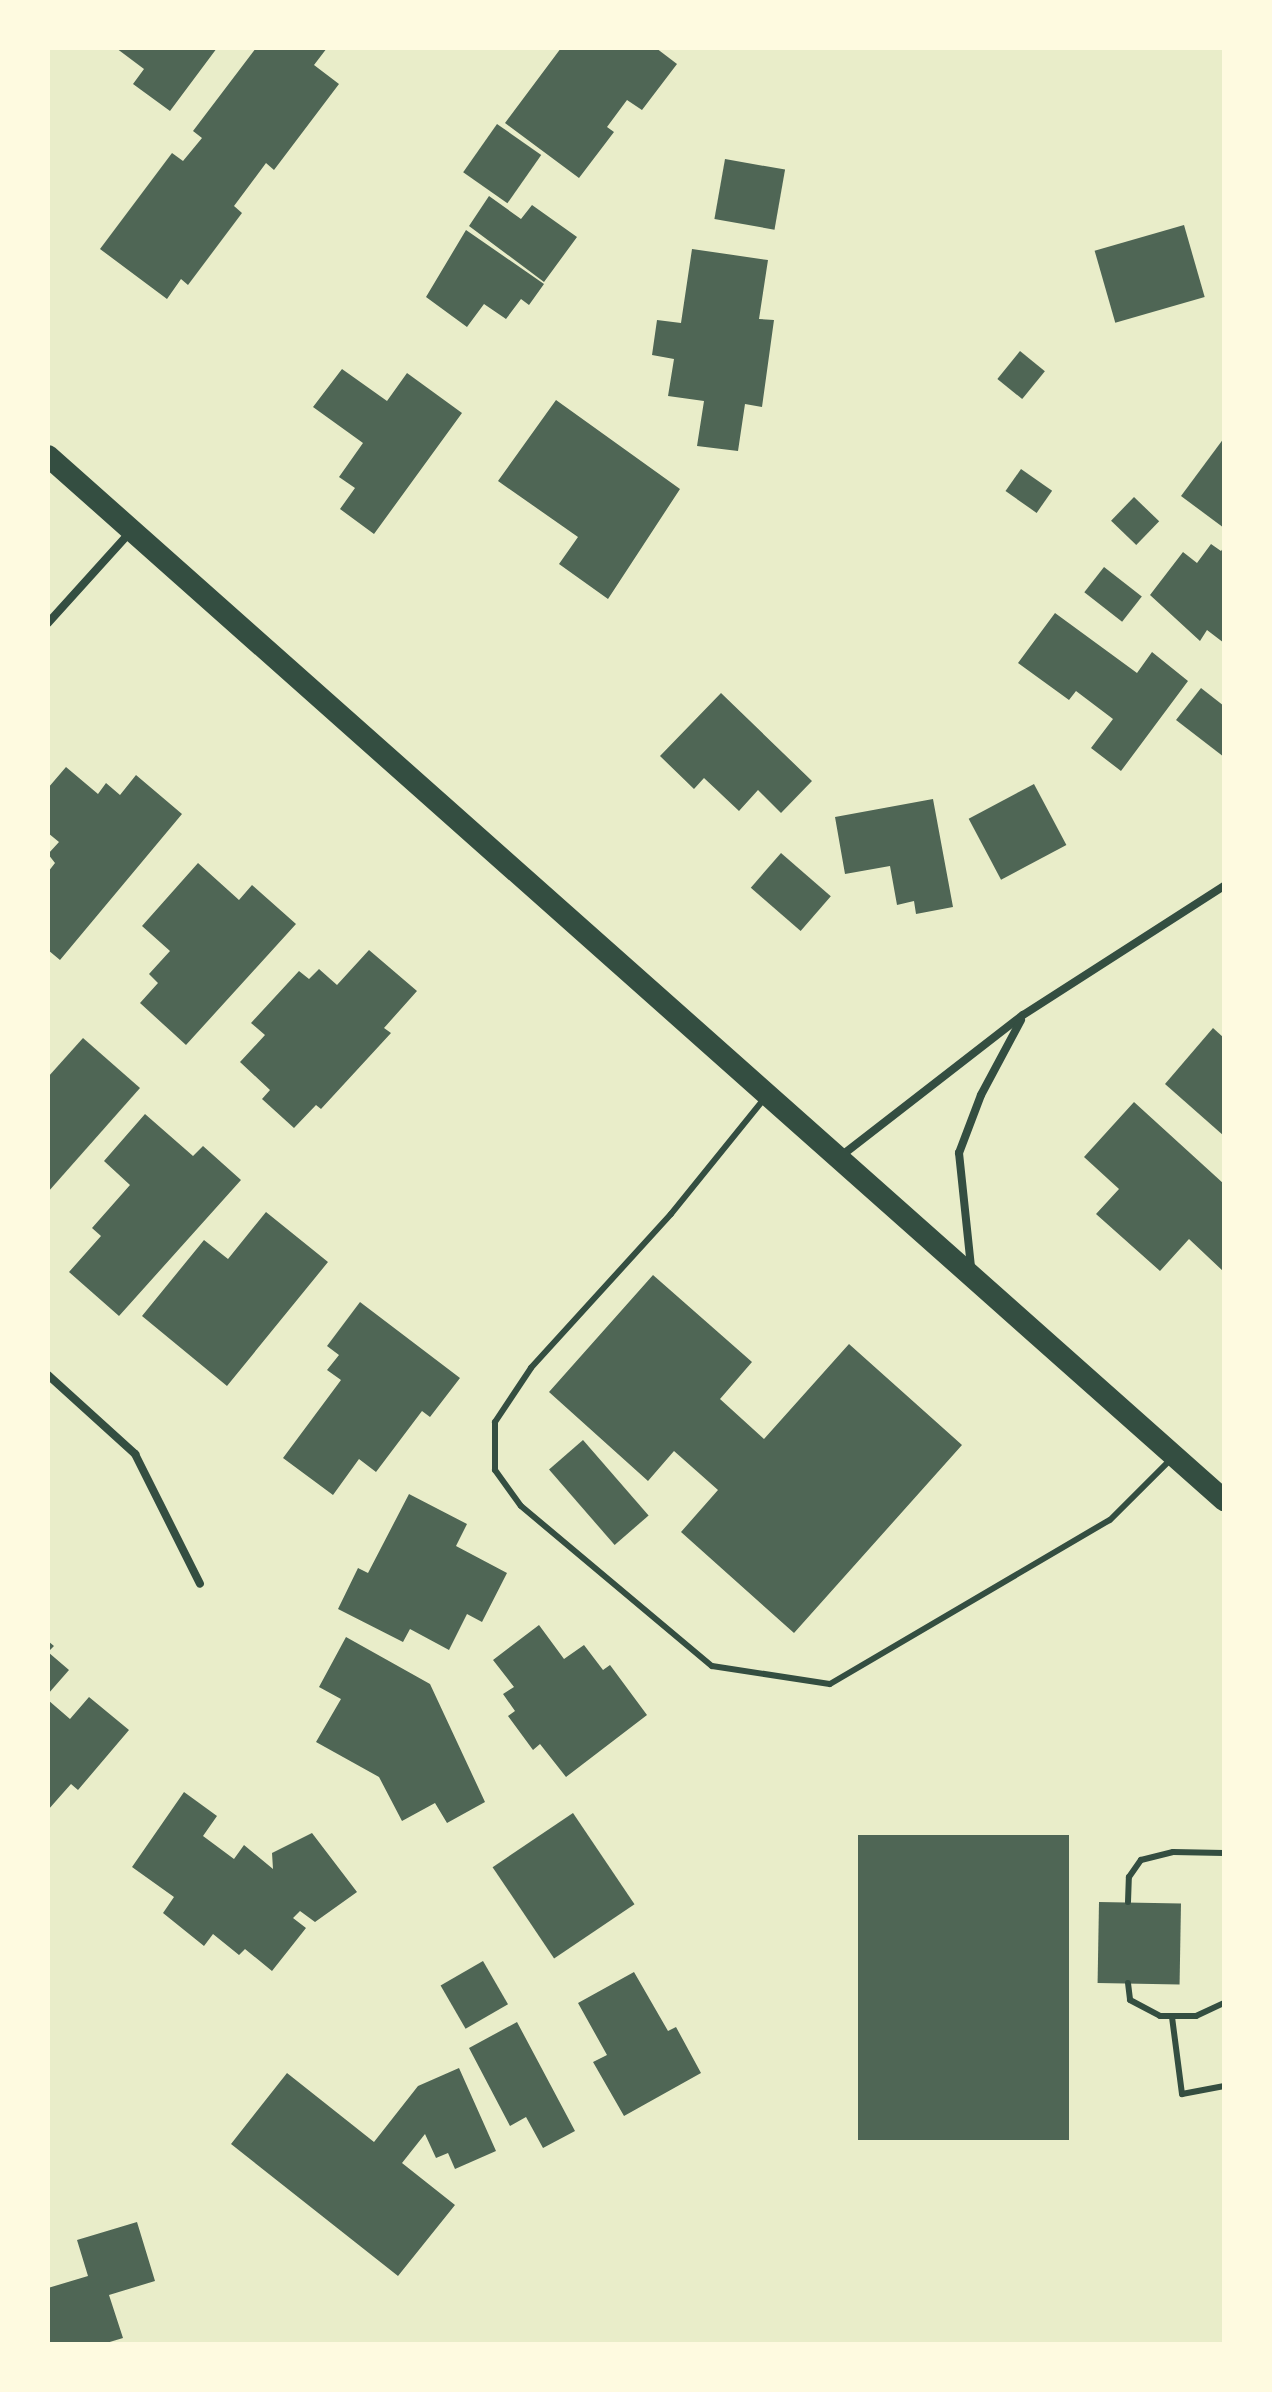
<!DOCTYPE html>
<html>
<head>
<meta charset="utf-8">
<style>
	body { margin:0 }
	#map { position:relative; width:1272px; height:2392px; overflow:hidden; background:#e9edc9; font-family:"DM Sans",sans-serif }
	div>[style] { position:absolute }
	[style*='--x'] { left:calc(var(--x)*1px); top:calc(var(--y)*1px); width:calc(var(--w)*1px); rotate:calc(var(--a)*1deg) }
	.building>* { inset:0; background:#4f6655; transform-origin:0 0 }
	.service>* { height:6px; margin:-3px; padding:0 3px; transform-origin:3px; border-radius:3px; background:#344e41 }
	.minor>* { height:8px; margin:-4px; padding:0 4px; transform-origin:4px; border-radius:4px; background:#344e41 }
	.trunk>* { height:22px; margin:-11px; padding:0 11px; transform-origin:11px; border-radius:11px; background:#344e41 }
	span { translate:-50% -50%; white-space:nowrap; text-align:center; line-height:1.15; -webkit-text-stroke:8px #fefae0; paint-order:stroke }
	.frame { position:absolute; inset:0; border:50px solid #fefae0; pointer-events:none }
</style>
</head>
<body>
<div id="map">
	<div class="building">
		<i style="clip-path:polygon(116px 48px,217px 48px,170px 111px,133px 84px,144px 69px)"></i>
		<i style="clip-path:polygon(256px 48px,327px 48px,314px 65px,339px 84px,274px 170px,266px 163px,234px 206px,242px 213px,188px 285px,181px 279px,167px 299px,100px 249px,172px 153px,183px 161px,202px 138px,193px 131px)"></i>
		<i style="clip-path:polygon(561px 48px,656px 48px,677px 64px,642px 110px,627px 100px,607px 127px,614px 132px,579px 178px,505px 123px)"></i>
		<i style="left:497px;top:124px;width:54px;height:59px;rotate:35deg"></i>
		<i style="left:725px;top:159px;width:61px;height:61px;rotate:10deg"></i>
		<i style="clip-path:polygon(489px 196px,521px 219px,532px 205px,577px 237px,544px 282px,469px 226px)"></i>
		<i style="left:1184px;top:225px;width:75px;height:93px;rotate:74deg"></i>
		<i style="clip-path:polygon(466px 230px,544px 284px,529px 305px,521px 299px,506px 319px,484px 304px,467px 327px,426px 297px)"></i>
		<i style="clip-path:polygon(692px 249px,768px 260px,759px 319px,774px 320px,762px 407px,745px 404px,738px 451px,697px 446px,704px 401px,668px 396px,674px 359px,652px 355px,657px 320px,681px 323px)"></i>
		<i style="left:1020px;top:351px;width:32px;height:36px;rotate:39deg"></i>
		<i style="clip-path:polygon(342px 369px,387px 401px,407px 373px,462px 413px,374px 534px,340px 509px,355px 488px,339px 477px,363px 443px,313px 407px)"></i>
		<i style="clip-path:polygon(556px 400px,680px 489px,608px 599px,559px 564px,578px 537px,498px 481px)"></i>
		<i style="clip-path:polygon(1224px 438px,1224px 528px,1181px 496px)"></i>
		<i style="left:1021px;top:469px;width:38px;height:27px;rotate:35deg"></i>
		<i style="left:1134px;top:497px;width:35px;height:33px;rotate:44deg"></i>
		<i style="clip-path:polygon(1211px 544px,1221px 551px,1224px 547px,1224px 643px,1207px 630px,1200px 641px,1150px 595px,1183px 552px,1197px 563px)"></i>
		<i style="left:1104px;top:567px;width:48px;height:32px;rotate:38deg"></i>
		<i style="clip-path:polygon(1055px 613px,1137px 673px,1152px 652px,1188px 681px,1121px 771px,1091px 748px,1113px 719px,1076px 691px,1069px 700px,1018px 663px)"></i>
		<i style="clip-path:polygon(1201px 688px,1224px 706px,1224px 757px,1176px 720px)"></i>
		<i style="clip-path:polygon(721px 693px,812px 781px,781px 813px,758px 790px,739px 811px,704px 778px,694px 789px,660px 756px)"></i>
		<i style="clip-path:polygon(66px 767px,98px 794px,106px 783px,120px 795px,136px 775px,182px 814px,60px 960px,48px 950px,48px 872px,55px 863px,48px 854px,59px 842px,48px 833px,48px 788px)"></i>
		<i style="left:1034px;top:784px;width:69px;height:74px;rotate:62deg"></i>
		<i style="clip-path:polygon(933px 799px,953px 907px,916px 914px,914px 901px,897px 905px,890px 866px,845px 874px,835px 817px)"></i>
		<i style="left:781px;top:853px;width:66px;height:46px;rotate:41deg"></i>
		<i style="clip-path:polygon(198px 863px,239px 900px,252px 885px,296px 924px,186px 1045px,140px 1003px,158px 983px,149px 974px,170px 951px,142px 926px)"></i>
		<i style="clip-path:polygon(369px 950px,417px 991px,384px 1028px,391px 1033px,321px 1109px,316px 1105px,294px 1128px,262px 1099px,270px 1090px,240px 1062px,265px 1035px,251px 1023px,299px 971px,309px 979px,319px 969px,337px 985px)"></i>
		<i style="clip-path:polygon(1213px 1028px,1224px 1038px,1224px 1136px,1165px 1084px)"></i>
		<i style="clip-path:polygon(83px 1038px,140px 1088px,48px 1192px,48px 1077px)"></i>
		<i style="clip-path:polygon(1134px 1102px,1224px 1184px,1224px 1272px,1189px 1239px,1160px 1271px,1096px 1214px,1119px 1189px,1084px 1157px)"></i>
		<i style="clip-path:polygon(145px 1114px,193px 1156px,203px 1146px,241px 1180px,119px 1316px,69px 1272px,101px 1236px,92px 1228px,130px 1185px,104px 1161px)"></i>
		<i style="clip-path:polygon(266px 1212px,328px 1262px,227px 1386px,142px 1316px,204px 1240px,228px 1259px)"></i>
		<i style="clip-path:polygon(653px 1275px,752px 1362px,720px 1399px,764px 1439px,849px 1344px,962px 1445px,794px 1633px,681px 1532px,718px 1490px,674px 1451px,648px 1481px,549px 1392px)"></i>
		<i style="clip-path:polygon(360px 1302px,460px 1378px,430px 1417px,422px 1411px,376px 1472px,359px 1459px,333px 1495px,283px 1458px,341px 1380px,327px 1370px,339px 1355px,327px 1346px)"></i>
		<i style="left:583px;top:1440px;width:100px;height:45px;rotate:49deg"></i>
		<i style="clip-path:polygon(409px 1494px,467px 1524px,456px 1546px,507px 1573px,482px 1622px,467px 1614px,449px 1650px,410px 1629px,403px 1642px,338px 1609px,358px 1568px,368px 1573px)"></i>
		<i style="clip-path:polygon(539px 1625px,564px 1659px,584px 1645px,603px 1670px,610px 1665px,647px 1715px,566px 1777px,540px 1744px,533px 1750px,508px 1716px,515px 1711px,503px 1694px,514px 1687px,493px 1660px)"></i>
		<i style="clip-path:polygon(346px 1637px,430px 1684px,485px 1802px,447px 1823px,435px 1803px,402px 1821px,379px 1777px,316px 1742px,341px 1699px,319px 1687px)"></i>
		<i style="clip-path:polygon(48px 1641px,54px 1646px,48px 1652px,69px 1670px,48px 1694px)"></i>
		<i style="clip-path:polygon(89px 1697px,129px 1730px,78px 1790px,71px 1784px,48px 1810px,48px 1700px,70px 1719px)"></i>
		<i style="clip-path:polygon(184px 1792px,217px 1816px,203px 1836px,234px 1859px,244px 1845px,273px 1869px,272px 1853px,312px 1833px,357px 1892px,315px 1922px,300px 1911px,293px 1918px,306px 1928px,272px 1971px,245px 1949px,239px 1955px,213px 1934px,204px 1946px,163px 1913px,174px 1897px,132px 1867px)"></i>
		<i style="left:573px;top:1813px;width:110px;height:97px;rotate:56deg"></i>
		<i style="left:1069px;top:1835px;width:305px;height:211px;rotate:90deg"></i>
		<i style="left:1099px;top:1902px;width:82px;height:81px;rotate:1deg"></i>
		<i style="left:483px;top:1961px;width:50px;height:49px;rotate:60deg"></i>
		<i style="clip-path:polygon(634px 1972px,668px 2031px,676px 2027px,701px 2073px,624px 2116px,593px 2062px,607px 2055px,578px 2003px)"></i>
		<i style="clip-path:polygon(517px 2022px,575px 2131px,543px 2148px,526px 2117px,510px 2126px,469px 2048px)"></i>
		<i style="clip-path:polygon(459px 2068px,496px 2151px,455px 2169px,448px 2153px,436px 2158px,425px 2134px,402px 2163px,455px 2205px,398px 2276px,231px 2144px,287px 2073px,374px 2142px,418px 2086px)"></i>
		<i style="clip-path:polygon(137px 2222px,155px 2281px,109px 2295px,123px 2338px,103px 2344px,48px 2344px,48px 2288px,88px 2276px,77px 2240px)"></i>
	</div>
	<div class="service">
		<i style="--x:764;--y:1099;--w:148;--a:129"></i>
		<i style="--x:671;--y:1214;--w:208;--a:132.3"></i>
		<i style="--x:531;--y:1368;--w:65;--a:123.7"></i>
		<i style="--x:495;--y:1422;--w:48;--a:90"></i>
		<i style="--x:495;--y:1470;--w:44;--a:54.2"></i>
		<i style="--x:521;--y:1506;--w:249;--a:40"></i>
		<i style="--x:712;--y:1666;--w:119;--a:8.7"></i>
		<i style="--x:830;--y:1684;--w:324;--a:-30.4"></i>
		<i style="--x:1110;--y:1520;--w:88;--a:-45"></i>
		<i style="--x:1128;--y:1902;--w:25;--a:-88"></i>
		<i style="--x:1129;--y:1877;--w:21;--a:-55"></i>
		<i style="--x:1141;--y:1860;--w:33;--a:-14"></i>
		<i style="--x:1173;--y:1852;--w:51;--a:1.1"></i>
		<i style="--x:1128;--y:1983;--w:17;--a:83"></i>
		<i style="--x:1130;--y:2000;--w:34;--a:28"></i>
		<i style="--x:1160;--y:2016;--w:36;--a:0"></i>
		<i style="--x:1196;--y:2016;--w:31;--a:-25"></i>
		<i style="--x:1172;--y:2017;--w:78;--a:82.6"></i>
		<i style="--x:1182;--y:2094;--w:43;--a:-10.8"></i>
	</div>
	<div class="minor">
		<i style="--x:48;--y:623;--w:124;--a:-47.9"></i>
		<i style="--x:841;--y:1156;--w:230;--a:-37.8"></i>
		<i style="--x:1023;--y:1015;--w:239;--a:-32.7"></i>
		<i style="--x:971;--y:1267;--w:115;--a:-96"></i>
		<i style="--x:959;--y:1153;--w:62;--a:-69.2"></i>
		<i style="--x:981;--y:1095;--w:85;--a:-61.9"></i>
		<i style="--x:48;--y:1375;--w:118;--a:42.2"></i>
		<i style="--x:135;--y:1454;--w:145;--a:63.4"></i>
	</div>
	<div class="trunk">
		<i style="--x:48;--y:456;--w:1573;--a:41.6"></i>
	</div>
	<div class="frame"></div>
</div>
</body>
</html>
